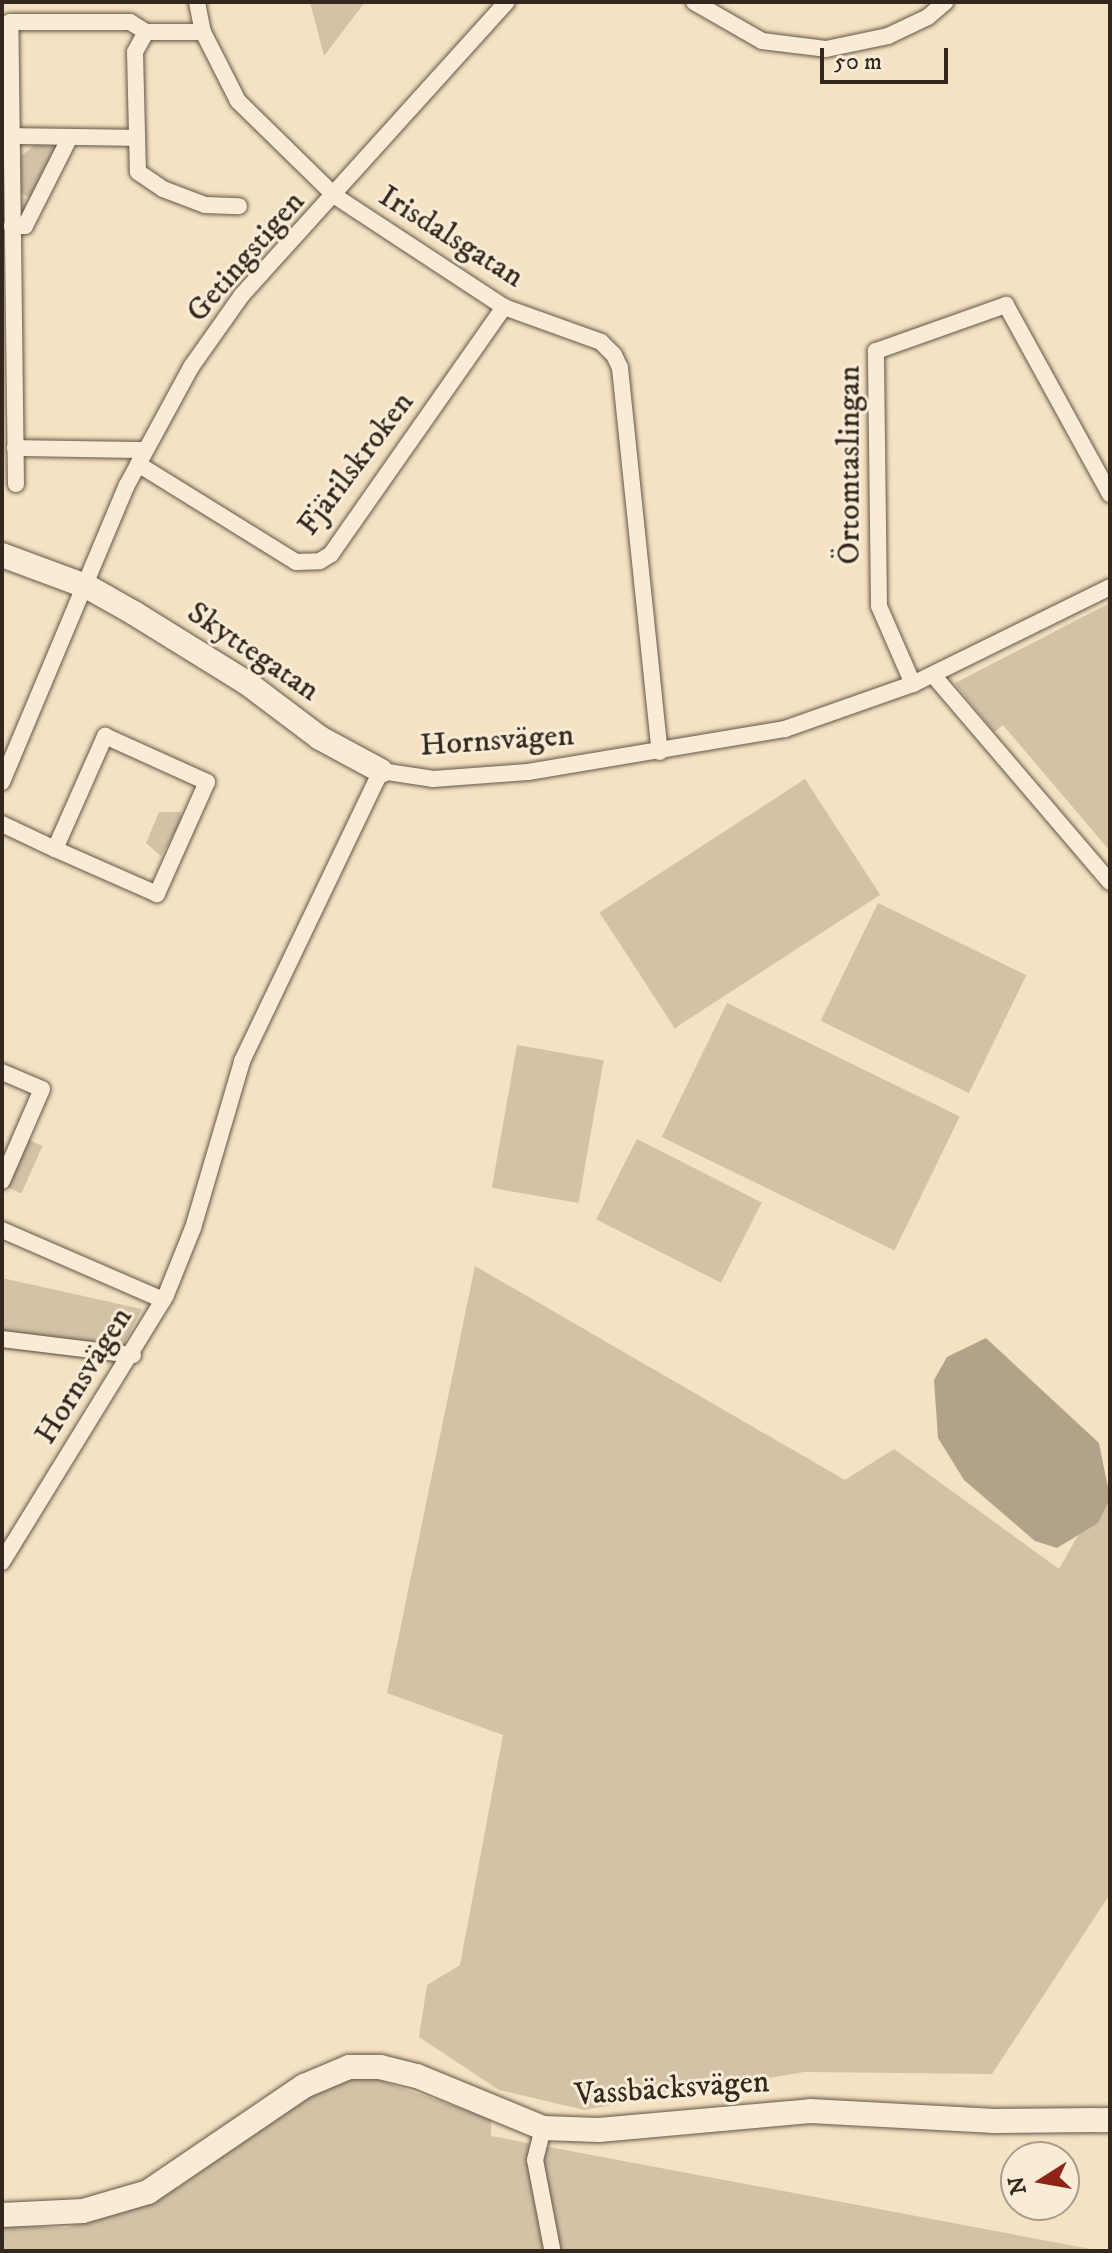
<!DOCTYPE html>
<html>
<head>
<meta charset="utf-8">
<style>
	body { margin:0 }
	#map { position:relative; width:1112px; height:2253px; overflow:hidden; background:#f4e2c2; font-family:"IM FELL DW Pica",serif }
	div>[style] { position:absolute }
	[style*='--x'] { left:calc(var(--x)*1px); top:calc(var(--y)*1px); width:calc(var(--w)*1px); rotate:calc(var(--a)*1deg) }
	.green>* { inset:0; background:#d3c2a6; transform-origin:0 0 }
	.water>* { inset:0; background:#b3a28a }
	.roads { filter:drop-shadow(0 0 2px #645647) drop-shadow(0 0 2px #645647) }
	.street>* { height:16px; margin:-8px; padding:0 8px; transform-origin:8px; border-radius:8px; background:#f8ecd7 }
	.secondary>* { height:24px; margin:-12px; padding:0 12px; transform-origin:12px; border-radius:12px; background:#f8ecd7 }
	span { translate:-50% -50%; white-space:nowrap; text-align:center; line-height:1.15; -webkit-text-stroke:6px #f8ecd7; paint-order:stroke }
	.street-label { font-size:32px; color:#34271e }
	.frame { position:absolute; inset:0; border:4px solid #34271e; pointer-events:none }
	.north { position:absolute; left:1000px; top:2141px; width:80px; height:80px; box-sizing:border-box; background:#f8ecd7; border:2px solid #aa9d8d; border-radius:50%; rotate:259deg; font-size:22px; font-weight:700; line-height:32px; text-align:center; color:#34271e }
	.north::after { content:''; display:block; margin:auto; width:28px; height:36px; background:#8f2418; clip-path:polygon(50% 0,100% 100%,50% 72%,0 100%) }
	.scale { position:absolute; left:820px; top:48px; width:128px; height:36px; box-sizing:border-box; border:4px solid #34271e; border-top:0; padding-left:10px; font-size:24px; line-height:28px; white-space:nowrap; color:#34271e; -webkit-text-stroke:6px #f8ecd7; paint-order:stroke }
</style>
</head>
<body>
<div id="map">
	<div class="green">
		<i style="clip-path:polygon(310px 2px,365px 2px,324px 56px)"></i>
		<i style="clip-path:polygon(37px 143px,61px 143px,37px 196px,29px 197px,18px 192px,20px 157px)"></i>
		<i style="clip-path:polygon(1110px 603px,1110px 851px,1003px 725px,994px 732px,955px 683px)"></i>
		<i style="left:805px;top:779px;width:138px;height:245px;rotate:57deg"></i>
		<i style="clip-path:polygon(159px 812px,181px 812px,182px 821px,161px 856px,146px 843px)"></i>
		<i style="left:878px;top:903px;width:165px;height:131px;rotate:26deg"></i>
		<i style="left:727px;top:1003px;width:259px;height:149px;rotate:26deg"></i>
		<i style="left:517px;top:1045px;width:88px;height:145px;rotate:10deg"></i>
		<i style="left:27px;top:1139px;width:17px;height:52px;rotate:24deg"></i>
		<i style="left:637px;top:1139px;width:140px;height:90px;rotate:27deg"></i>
		<i style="clip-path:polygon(475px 1266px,845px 1480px,894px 1449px,1059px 1569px,1110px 1479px,1110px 1894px,992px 2074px,804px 2072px,584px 2110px,499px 2090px,419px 2037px,427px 1985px,460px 1965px,503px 1735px,387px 1693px)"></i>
		<i style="clip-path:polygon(2px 1278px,142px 1309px,115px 1362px,2px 1349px)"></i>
		<i style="clip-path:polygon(367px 2076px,491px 2119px,491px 2136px,1101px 2251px,2px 2251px,2px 2225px,66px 2228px,125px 2212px,180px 2186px,323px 2085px)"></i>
	</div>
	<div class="water">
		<i style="clip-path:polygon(986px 1338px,1099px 1443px,1110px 1498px,1098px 1523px,1057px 1548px,1035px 1541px,964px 1480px,938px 1438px,934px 1380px,947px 1357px)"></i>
	</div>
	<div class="roads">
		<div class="street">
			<i style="--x:197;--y:2;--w:31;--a:79"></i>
			<i style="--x:203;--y:32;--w:77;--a:63.1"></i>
			<i style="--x:238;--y:101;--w:136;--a:44.4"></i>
			<i style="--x:335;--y:196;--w:202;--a:33.3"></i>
			<i style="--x:504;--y:307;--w:103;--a:19.8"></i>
			<i style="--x:601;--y:342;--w:18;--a:45"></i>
			<i style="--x:614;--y:355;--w:14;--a:65"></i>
			<i style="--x:620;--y:368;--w:386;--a:84.1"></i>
			<i style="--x:694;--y:2;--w:78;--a:29.8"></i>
			<i style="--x:762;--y:41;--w:64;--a:7.1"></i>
			<i style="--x:826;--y:49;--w:63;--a:-11.8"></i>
			<i style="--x:888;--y:36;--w:44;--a:-25.4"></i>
			<i style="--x:928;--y:17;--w:23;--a:-41"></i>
			<i style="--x:146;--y:32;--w:23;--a:119"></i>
			<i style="--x:135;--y:52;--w:120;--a:88.6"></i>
			<i style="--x:138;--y:172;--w:30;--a:34"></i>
			<i style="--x:163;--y:189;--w:45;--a:20.9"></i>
			<i style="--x:205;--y:205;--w:34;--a:2"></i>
			<i style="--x:12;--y:136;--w:123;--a:0.9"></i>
			<i style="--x:12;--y:226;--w:13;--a:0"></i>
			<i style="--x:25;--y:226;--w:100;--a:-63.2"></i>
			<i style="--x:15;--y:448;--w:130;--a:0.9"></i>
			<i style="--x:138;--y:464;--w:186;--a:31.8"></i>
			<i style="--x:296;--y:562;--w:24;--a:-2"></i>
			<i style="--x:320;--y:561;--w:13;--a:-32"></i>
			<i style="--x:331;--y:554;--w:302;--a:-55"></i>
			<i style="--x:16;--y:484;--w:462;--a:-90.7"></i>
			<i style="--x:10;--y:22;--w:120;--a:0"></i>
			<i style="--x:130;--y:22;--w:19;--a:32"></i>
			<i style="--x:146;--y:32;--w:57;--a:0"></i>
			<i style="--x:933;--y:675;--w:272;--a:49.5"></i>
			<i style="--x:913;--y:684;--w:85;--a:-113.6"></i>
			<i style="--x:879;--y:606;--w:255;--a:-90.7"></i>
			<i style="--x:876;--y:351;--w:138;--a:-19.5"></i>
			<i style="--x:1006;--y:305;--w:216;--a:61.2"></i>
			<i style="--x:105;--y:736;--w:112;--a:24.3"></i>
			<i style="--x:207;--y:782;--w:123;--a:114.1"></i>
			<i style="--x:157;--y:894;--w:111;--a:-156.2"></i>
			<i style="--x:55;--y:849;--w:124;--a:-66.1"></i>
			<i style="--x:2;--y:782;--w:322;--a:-67.2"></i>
			<i style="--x:127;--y:485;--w:134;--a:-61.5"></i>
			<i style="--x:191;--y:367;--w:88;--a:-54.7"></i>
			<i style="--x:242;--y:295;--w:395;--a:-47.9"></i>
			<i style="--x:2;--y:824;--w:59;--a:25.3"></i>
			<i style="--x:2;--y:1072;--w:43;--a:23"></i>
			<i style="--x:42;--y:1089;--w:100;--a:113.5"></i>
			<i style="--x:2;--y:1230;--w:176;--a:23.5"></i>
			<i style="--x:2;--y:1339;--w:132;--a:7"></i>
			<i style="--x:2;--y:1562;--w:313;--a:-58.4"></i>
			<i style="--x:166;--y:1295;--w:72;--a:-68.1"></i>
			<i style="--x:193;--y:1228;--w:174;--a:-73.6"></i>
			<i style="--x:242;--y:1061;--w:322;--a:-64.4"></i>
			<i style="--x:381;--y:771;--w:53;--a:8.7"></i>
			<i style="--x:433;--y:779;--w:95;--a:-4.2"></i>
			<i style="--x:528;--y:772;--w:261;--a:-9.5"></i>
			<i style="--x:785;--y:729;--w:136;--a:-19.4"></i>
			<i style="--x:913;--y:684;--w:220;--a:-26.2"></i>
			<i style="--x:543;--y:2128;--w:33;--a:104"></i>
			<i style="--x:535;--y:2160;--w:90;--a:79.1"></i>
		</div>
		<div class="secondary">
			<i style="--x:2;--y:555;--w:92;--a:20.4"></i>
			<i style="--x:88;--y:587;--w:53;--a:29.5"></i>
			<i style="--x:134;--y:613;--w:133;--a:31.8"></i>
			<i style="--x:247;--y:683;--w:91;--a:37"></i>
			<i style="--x:320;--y:738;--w:69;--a:28.4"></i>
			<i style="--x:2;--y:2215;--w:81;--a:-2.8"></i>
			<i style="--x:83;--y:2211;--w:68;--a:-16.3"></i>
			<i style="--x:148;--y:2192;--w:189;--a:-34.2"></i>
			<i style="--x:304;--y:2086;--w:49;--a:-22.9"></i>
			<i style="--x:349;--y:2067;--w:31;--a:0"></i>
			<i style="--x:380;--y:2067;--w:38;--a:14"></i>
			<i style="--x:417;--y:2076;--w:136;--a:22.4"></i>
			<i style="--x:543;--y:2128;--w:56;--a:2"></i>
			<i style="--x:599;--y:2130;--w:212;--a:-5.1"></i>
			<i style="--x:810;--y:2111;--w:185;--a:3.1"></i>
			<i style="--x:995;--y:2121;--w:115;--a:-0.5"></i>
		</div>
	</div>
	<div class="street-label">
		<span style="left:451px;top:237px;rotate:32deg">Irisdalsgatan</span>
		<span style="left:246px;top:257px;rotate:-49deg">Getingstigen</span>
		<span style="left:356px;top:464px;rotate:-53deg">Fjärilskroken</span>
		<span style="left:850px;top:465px;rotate:-90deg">Örtomtaslingan</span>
		<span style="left:253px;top:652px;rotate:34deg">Skyttegatan</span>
		<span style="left:497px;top:741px;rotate:-4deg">Hornsvägen</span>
		<span style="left:84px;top:1376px;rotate:-58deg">Hornsvägen</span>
		<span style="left:672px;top:2089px;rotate:-4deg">Vassbäcksvägen</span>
	</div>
	<div class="frame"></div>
	<div class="north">N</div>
	<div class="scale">50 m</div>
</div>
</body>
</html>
